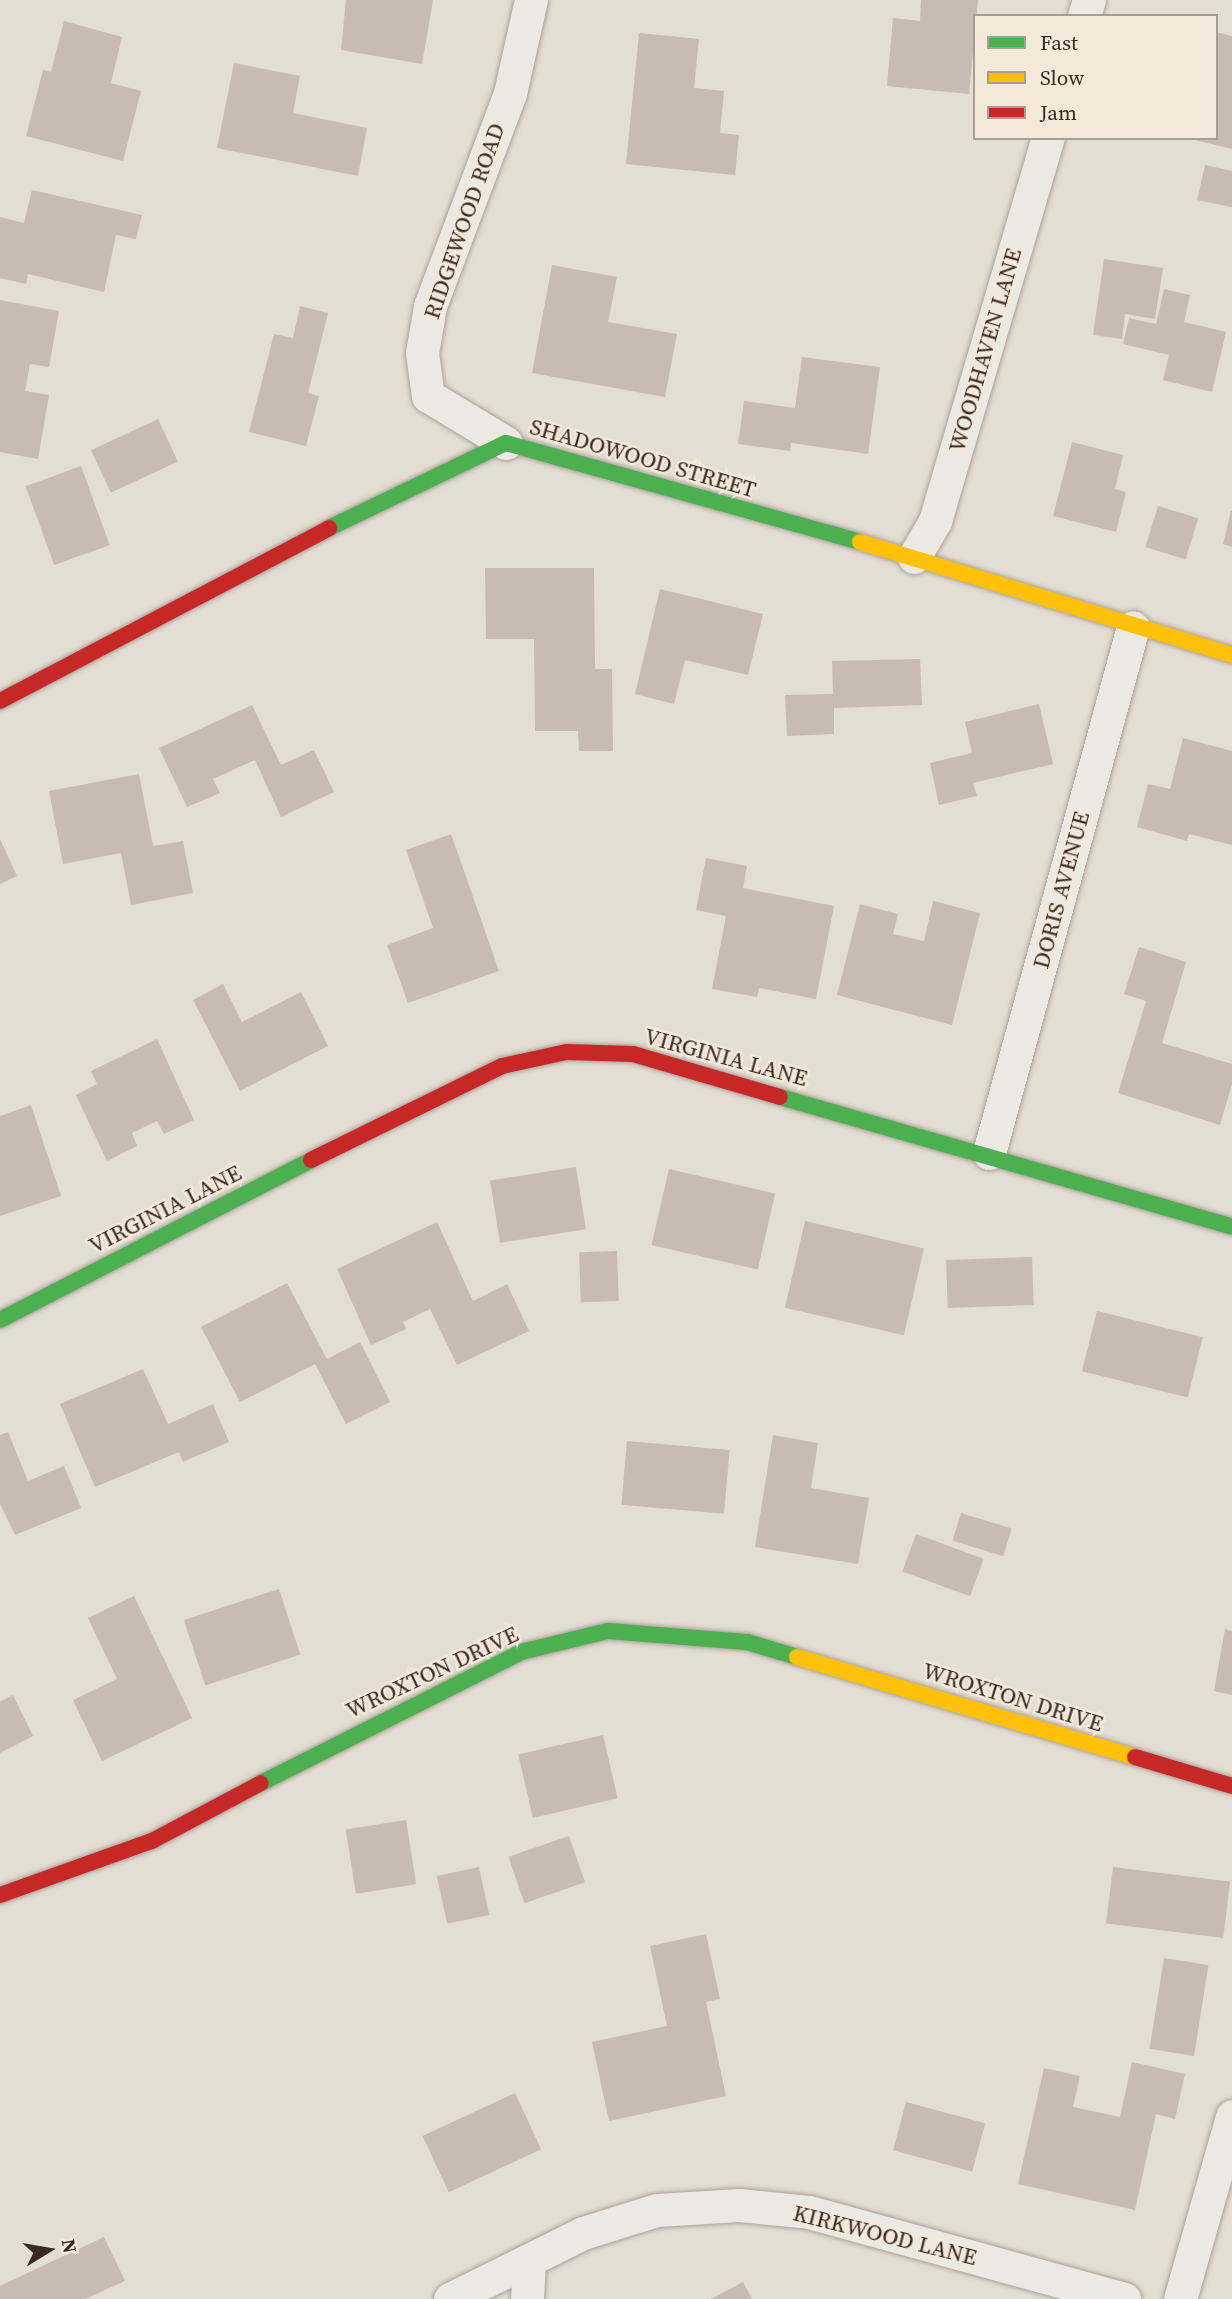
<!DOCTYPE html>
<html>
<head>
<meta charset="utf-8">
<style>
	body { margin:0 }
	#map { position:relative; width:1232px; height:2299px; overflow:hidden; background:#e4ddd2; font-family:"Source Serif 4",serif }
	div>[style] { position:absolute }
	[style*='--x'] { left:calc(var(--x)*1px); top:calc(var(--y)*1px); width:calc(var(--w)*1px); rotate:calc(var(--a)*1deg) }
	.building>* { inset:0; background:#c7bbb3; transform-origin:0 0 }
	.roads { filter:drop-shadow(0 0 2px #aaa29a) drop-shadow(0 0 2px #aaa29a) }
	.street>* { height:33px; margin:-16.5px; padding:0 16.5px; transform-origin:16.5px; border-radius:16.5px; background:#ece8e2 }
	.fast>* { height:16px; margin:-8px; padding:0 8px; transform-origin:8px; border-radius:8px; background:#4caf50 }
	.slow>* { height:16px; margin:-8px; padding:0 8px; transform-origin:8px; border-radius:8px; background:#ffc107 }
	.jam>* { height:16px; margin:-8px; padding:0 8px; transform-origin:8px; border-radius:8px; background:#c62828 }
	span { translate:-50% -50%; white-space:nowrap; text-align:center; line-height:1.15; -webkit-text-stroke:5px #f3e9da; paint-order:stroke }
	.street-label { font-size:23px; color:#382b22 }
	.legend { position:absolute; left:973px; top:14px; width:245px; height:126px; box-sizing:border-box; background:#f3e9da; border:2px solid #a89d90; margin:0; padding:9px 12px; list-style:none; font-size:21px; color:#382b22 }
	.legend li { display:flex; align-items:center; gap:14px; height:35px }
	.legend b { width:35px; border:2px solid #a89d90 }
	.north { position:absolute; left:14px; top:2215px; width:70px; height:70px; -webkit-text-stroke:5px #f3e9da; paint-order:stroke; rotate:79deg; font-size:19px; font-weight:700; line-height:28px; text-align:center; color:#382b22 }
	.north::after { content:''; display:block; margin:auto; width:24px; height:32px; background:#382b22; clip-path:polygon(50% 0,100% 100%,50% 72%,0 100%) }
</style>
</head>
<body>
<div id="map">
	<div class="building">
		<i style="clip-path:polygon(346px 0,433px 0,422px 64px,341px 50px)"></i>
		<i style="clip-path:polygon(921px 0,978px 0,969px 94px,887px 86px,893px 18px,920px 21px)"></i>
		<i style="clip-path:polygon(64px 21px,122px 37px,111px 83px,141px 91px,123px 161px,26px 136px,43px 70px,51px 72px)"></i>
		<i style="clip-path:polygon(1216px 32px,1232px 36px,1232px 149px,1191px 139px,1216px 138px)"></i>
		<i style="clip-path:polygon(639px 33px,699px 39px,694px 88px,724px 91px,720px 133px,739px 135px,735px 175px,626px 164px)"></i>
		<i style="clip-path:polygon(234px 63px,300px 76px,293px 113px,367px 128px,358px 176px,217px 148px)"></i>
		<i style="clip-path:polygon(1205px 165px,1232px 171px,1232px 207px,1197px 200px)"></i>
		<i style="clip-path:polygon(32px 190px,142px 215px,136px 239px,116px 235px,104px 292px,28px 274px,26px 284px,0 278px,0 217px,24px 223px)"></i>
		<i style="clip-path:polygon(1104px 259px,1163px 268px,1155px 319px,1125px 314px,1122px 339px,1093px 335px)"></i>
		<i style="clip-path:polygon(552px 265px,617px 277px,608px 322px,677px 334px,665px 397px,532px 373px)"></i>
		<i style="clip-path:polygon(1164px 289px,1190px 295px,1184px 322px,1226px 332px,1212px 392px,1163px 380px,1169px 355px,1123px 344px,1129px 318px,1156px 324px)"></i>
		<i style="clip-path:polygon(0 300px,59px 311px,49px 367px,30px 364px,25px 391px,49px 395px,38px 459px,0 452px)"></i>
		<i style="clip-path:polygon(300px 306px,328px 313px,308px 393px,319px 396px,306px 446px,249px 432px,274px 334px,293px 338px)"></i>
		<i style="clip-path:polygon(802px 357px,880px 367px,868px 454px,791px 443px,790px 451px,738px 444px,744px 401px,795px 408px)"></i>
		<i style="left:158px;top:419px;width:47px;height:74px;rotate:65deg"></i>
		<i style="clip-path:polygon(1072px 442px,1123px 455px,1115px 489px,1126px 492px,1116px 532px,1053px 516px)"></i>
		<i style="left:81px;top:466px;width:84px;height:59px;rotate:70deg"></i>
		<i style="left:1158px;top:506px;width:42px;height:43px;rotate:17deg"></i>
		<i style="clip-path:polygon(1231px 511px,1232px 511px,1232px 547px,1223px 544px)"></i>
		<i style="clip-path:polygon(485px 568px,594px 568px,595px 669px,612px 669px,613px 751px,579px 751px,578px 731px,535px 731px,534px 639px,486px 639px)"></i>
		<i style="clip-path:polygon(660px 589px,763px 614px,748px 675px,685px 660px,674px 704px,635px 694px)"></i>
		<i style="clip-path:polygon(920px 659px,922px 705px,834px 708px,834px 734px,787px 736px,785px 695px,833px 694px,832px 661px)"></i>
		<i style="clip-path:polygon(1039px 704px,1053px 764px,973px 783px,977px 796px,939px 805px,930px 763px,972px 753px,965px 722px)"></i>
		<i style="clip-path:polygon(252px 705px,281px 765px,314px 750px,334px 792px,281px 817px,255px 760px,213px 779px,220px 793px,187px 807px,159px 748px)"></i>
		<i style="clip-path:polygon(1183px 738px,1232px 751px,1232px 845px,1189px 834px,1187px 841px,1137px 827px,1148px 784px,1170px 789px)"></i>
		<i style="clip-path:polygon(139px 774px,153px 846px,183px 841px,193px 893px,131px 905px,121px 853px,63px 864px,49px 791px)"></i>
		<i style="clip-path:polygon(451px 834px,499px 971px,408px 1003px,387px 945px,433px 928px,406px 850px)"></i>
		<i style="clip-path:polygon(0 839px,17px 876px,0 884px)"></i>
		<i style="clip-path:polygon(706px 858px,747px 866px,743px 888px,834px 906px,816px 999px,759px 988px,757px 997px,712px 989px,726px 916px,696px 910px)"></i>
		<i style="clip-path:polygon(933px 901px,980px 913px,952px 1025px,837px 995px,860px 904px,898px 914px,893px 934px,924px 941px)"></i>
		<i style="clip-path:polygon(1139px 947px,1186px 962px,1162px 1043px,1232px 1064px,1232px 1084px,1220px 1125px,1118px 1093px,1146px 1001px,1124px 994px)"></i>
		<i style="clip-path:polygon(223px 984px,242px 1022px,301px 992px,328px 1046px,240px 1091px,193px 1000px)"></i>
		<i style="clip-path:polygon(157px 1039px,194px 1120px,164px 1134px,157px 1121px,132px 1133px,137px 1146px,107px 1161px,76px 1095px,97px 1084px,91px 1071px)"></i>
		<i style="clip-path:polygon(31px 1105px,61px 1196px,0 1216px,0 1116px)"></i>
		<i style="left:576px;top:1167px;width:63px;height:87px;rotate:81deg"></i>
		<i style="left:669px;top:1169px;width:109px;height:78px;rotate:13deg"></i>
		<i style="left:805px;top:1221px;width:122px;height:89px;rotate:13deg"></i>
		<i style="clip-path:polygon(437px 1222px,473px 1301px,507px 1284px,529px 1331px,457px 1365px,430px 1309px,403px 1322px,406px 1329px,371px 1345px,337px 1269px)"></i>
		<i style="left:617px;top:1251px;width:50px;height:38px;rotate:88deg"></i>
		<i style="left:1032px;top:1257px;width:48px;height:86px;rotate:88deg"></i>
		<i style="clip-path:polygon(287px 1283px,327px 1359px,360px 1342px,390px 1402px,346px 1424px,315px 1364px,240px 1402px,201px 1327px)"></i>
		<i style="left:1097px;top:1311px;width:109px;height:62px;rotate:14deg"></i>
		<i style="clip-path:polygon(143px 1369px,168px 1424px,213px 1404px,229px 1442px,183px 1462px,179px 1452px,95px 1487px,60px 1404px)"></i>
		<i style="clip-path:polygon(8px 1432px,28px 1481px,64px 1466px,81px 1508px,15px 1535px,0 1504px,0 1435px)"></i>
		<i style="clip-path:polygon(773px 1435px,818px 1443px,811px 1488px,869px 1498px,858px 1564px,755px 1547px)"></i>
		<i style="left:627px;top:1441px;width:103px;height:64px;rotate:5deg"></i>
		<i style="left:961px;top:1513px;width:53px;height:29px;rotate:17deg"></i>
		<i style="left:916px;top:1534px;width:72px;height:40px;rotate:20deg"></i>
		<i style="left:279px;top:1589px;width:69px;height:100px;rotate:72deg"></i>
		<i style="clip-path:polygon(134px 1596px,192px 1718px,102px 1761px,73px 1700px,117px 1679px,88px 1618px)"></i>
		<i style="clip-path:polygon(1225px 1629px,1232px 1631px,1232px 1695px,1214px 1691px)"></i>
		<i style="clip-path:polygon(13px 1695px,33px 1736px,0 1753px,0 1702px)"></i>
		<i style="left:603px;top:1735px;width:65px;height:87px;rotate:77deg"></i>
		<i style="left:406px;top:1820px;width:65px;height:61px;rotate:81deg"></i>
		<i style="left:569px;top:1836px;width:49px;height:64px;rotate:71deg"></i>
		<i style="left:479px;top:1867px;width:49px;height:43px;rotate:78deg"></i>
		<i style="left:1113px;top:1867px;width:118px;height:57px;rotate:7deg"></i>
		<i style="clip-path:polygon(706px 1934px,720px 1999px,706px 2002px,726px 2096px,609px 2121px,592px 2042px,667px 2026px,650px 1946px)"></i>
		<i style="left:1164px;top:1958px;width:45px;height:92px;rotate:9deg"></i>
		<i style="clip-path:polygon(1132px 2062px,1185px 2074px,1175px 2119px,1156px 2114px,1135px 2210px,1018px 2184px,1044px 2068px,1080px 2076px,1073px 2107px,1120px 2117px)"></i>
		<i style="left:515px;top:2093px;width:62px;height:102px;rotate:65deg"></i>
		<i style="left:906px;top:2102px;width:82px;height:50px;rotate:15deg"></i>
		<i style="clip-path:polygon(104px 2237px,125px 2281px,85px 2299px,0 2299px,0 2286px)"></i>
		<i style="clip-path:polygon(743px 2282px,752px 2299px,711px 2299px)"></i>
	</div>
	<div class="roads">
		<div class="street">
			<i style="--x:1084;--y:16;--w:17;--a:-73"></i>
			<i style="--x:506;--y:443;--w:91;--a:-148.9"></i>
			<i style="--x:428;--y:396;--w:43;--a:-97.9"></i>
			<i style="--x:422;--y:353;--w:48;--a:-80.3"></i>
			<i style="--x:430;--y:306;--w:228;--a:-69.4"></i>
			<i style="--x:510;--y:93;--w:95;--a:-77.3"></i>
			<i style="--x:914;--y:557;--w:42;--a:-59.7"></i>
			<i style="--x:935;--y:521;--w:399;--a:-73.6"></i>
			<i style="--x:989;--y:1153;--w:545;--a:-74.69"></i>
			<i style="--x:450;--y:2299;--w:148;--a:-26.4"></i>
			<i style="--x:583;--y:2233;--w:77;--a:-17.3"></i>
			<i style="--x:657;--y:2210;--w:82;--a:-3.5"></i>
			<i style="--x:739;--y:2205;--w:70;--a:5.7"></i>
			<i style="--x:809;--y:2212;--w:327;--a:15.4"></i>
			<i style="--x:527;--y:2299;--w:39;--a:-87"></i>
			<i style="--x:1180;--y:2299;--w:190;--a:-74.1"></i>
		</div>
		<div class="fast">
			<i style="--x:329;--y:528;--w:196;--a:-25.7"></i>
			<i style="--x:506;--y:443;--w:368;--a:15.6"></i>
			<i style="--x:780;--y:1097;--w:470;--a:16"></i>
			<i style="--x:0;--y:1320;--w:350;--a:-27.2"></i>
			<i style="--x:261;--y:1783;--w:291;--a:-26.7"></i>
			<i style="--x:521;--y:1652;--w:89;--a:-13.6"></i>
			<i style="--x:608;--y:1631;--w:139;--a:4.5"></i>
			<i style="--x:747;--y:1642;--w:52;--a:16.7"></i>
		</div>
		<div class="slow">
			<i style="--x:860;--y:542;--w:389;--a:16.9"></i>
			<i style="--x:797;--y:1657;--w:352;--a:16.5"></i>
		</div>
		<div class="jam">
			<i style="--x:0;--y:701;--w:372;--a:-27.7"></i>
			<i style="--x:311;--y:1160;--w:213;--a:-26.2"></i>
			<i style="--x:502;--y:1066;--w:66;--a:-12.2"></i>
			<i style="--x:567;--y:1052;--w:66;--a:1.7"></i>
			<i style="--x:633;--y:1054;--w:153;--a:16.3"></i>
			<i style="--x:1135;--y:1757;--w:101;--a:16.6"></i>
			<i style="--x:0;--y:1895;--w:161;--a:-19.6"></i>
			<i style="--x:152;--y:1841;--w:123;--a:-28"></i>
		</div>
	</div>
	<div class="street-label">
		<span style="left:464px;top:221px;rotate:-71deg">RIDGEWOOD ROAD</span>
		<span style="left:985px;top:350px;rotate:-74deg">WOODHAVEN LANE</span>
		<span style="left:643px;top:458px;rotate:16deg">SHADOWOOD STREET</span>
		<span style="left:1061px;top:890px;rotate:-75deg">DORIS AVENUE</span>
		<span style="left:726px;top:1057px;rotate:15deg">VIRGINIA LANE</span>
		<span style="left:165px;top:1209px;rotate:-27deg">VIRGINIA LANE</span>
		<span style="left:432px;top:1672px;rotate:-25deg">WROXTON DRIVE</span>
		<span style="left:1013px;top:1697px;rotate:17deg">WROXTON DRIVE</span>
		<span style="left:885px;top:2235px;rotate:14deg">KIRKWOOD LANE</span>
	</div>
	<ul class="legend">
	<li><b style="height:9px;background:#4caf50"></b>Fast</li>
	<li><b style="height:9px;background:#ffc107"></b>Slow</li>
	<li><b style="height:9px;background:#c62828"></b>Jam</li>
	</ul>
	<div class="north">N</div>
</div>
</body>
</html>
